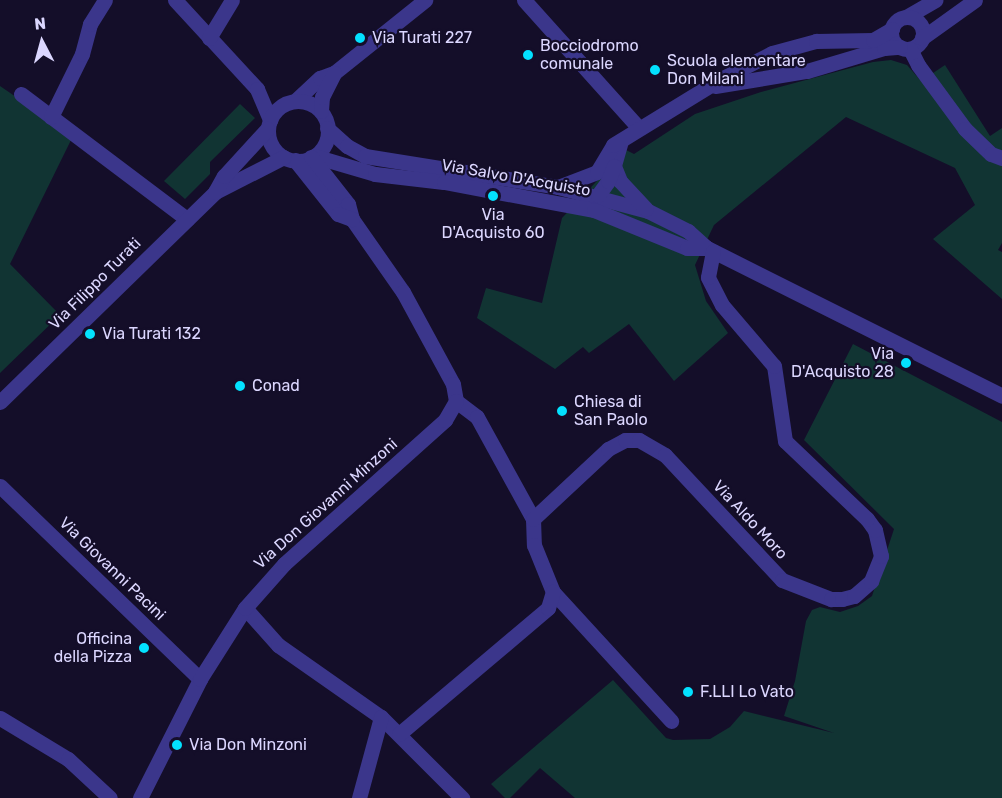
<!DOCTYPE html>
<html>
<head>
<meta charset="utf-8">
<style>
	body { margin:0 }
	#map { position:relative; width:1002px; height:798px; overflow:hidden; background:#140e29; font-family:Rubik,sans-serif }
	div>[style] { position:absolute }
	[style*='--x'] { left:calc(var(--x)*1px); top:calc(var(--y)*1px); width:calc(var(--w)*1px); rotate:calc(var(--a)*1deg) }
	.green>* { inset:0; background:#113433 }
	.minor>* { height:15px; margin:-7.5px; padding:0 7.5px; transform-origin:7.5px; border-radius:7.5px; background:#3b368b }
	.minor>.ring { margin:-7.5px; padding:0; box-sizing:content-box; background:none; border:15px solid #3b368b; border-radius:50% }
	.dots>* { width:16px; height:16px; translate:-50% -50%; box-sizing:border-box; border:3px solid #140e29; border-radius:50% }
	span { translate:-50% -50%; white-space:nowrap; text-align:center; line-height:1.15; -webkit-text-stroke:4.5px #140e29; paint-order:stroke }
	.poi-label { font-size:16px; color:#dcd7ff }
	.left { translate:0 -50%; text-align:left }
	.right { translate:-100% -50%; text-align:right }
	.street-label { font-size:16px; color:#dcd7ff }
	.north { position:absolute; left:12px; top:12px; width:60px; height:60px; -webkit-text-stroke:4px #140e29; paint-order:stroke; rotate:354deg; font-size:16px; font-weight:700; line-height:24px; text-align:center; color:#dcd7ff }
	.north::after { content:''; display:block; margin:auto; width:21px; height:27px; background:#dcd7ff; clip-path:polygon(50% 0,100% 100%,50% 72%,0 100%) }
</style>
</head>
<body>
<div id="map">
	<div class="green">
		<i style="clip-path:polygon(891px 60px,907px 65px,921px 81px,945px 65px,990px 136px,1002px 128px,1002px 243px,998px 250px,1002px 252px,1002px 299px,933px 239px,975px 205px,955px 168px,846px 117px,714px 225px,695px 265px,706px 301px,728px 333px,674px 381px,629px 324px,589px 353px,583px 347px,555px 369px,477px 318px,486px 288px,542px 303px,562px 218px,626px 150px,634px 154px,695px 114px,761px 92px,873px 62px)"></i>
		<i style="clip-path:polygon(0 86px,73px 136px,10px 264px,60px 315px,0 373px)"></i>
		<i style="clip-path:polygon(240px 104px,255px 118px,210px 162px,210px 174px,185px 199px,164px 181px)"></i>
		<i style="clip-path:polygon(853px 344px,1002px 422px,1002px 798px,575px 798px,540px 768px,510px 798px,505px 798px,491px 784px,613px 680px,666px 738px,673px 740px,710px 739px,730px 727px,744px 711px,834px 733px,784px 716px,795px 681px,806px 621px,812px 610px,820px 607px,840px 612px,858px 606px,872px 596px,894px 529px,804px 440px)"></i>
	</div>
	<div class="minor">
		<i style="--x:175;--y:0;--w:121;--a:47.3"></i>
		<i style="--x:257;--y:89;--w:34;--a:67"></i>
		<i style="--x:524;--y:0;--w:172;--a:48.1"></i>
		<i style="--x:906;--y:17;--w:34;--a:-30"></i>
		<i class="ring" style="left:891px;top:17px;width:17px;height:17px"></i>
		<i style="--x:209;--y:38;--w:44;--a:-58.8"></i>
		<i style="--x:922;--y:38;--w:65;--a:-35.6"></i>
		<i style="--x:910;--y:49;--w:18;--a:63"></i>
		<i style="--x:918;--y:65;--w:79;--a:53.7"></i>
		<i style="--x:965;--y:129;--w:36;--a:44"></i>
		<i style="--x:991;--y:154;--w:12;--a:20"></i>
		<i style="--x:715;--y:86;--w:93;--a:-9.3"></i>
		<i style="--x:807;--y:71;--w:80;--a:-16.6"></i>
		<i style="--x:884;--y:48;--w:16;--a:-4"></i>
		<i style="--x:21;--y:94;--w:208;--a:37"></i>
		<i style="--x:295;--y:101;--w:34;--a:-43"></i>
		<i style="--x:320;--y:78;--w:15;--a:-20"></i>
		<i style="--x:334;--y:73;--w:117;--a:-38.7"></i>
		<i class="ring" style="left:268px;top:101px;width:45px;height:45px"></i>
		<i style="--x:321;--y:111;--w:14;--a:-86"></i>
		<i style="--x:322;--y:97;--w:27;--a:-63"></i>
		<i style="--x:51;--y:117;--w:70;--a:-63.8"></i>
		<i style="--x:82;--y:54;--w:31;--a:-75"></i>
		<i style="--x:90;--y:24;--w:28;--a:-58"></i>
		<i style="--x:327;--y:128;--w:27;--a:42"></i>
		<i style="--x:347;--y:146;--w:21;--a:29"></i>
		<i style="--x:365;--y:156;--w:195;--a:9.1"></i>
		<i style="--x:558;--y:187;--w:93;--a:14.9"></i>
		<i style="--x:648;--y:211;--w:45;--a:26.6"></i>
		<i style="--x:688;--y:231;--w:25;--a:42"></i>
		<i style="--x:707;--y:248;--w:330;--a:26.6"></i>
		<i style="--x:621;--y:141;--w:26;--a:106"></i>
		<i style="--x:614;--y:166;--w:16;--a:68"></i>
		<i style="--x:620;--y:181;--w:38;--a:47"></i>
		<i style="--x:314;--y:156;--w:64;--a:16.4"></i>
		<i style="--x:375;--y:174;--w:69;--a:6.6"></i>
		<i style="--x:444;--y:182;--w:153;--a:10.6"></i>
		<i style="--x:594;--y:210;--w:100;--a:22.2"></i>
		<i style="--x:687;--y:248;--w:20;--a:0"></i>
		<i style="--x:311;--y:157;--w:60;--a:51.8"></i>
		<i style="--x:348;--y:204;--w:16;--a:75"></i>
		<i style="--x:352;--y:219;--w:89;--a:55.1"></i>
		<i style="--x:403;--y:292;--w:105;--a:61.5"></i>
		<i style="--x:453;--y:384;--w:17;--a:80"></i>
		<i style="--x:456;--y:401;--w:26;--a:37"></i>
		<i style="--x:477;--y:417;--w:116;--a:61.2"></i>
		<i style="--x:533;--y:519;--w:26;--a:88"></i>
		<i style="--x:534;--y:545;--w:51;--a:68"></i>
		<i style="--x:553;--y:592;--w:175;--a:47.5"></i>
		<i style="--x:295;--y:160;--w:69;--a:51.5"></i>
		<i style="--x:338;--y:214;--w:15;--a:20"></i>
		<i style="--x:558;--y:187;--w:42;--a:-21"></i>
		<i style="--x:597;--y:172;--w:31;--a:-59"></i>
		<i style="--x:613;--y:145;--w:124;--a:-31.5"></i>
		<i style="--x:719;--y:80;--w:59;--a:-27"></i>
		<i style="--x:772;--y:53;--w:46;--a:-15.3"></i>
		<i style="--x:816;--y:41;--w:57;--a:-1"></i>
		<i style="--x:873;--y:40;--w:22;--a:-30"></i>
		<i style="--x:215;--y:192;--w:77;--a:-26.9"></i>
		<i style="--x:598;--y:195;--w:17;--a:-54"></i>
		<i style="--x:608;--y:181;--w:16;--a:-68"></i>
		<i style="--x:0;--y:402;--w:301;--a:-44.3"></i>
		<i style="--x:215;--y:192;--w:18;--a:-61"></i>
		<i style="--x:224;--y:176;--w:64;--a:-47.5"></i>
		<i style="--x:0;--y:486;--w:278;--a:44"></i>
		<i style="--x:533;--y:519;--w:103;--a:-43"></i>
		<i style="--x:608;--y:449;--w:19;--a:-28"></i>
		<i style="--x:625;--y:440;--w:14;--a:0"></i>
		<i style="--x:639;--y:440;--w:30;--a:30"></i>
		<i style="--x:665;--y:455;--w:171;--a:46.9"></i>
		<i style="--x:782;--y:580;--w:53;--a:21.2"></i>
		<i style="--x:831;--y:599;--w:11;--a:0"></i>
		<i style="--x:842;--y:599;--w:12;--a:-14"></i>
		<i style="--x:854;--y:596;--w:23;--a:-41"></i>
		<i style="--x:871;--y:581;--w:27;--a:-68"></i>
		<i style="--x:881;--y:556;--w:27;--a:-103"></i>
		<i style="--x:875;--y:530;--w:14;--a:-126"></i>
		<i style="--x:867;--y:519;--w:113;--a:-136.4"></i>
		<i style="--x:785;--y:441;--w:76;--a:-98.3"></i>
		<i style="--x:774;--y:366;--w:80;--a:-130.4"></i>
		<i style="--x:722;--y:305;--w:31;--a:-117"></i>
		<i style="--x:708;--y:277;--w:26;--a:-79"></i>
		<i style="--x:245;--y:608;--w:50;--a:48.3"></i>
		<i style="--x:278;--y:645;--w:126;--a:35"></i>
		<i style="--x:381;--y:717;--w:115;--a:45"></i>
		<i style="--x:0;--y:718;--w:79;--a:31.1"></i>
		<i style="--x:68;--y:759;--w:57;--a:42.9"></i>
		<i style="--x:399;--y:734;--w:195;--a:-40.2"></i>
		<i style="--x:548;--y:608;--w:17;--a:-73"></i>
		<i style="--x:140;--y:798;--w:133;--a:-63.2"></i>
		<i style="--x:200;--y:679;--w:84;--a:-57.6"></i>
		<i style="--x:245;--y:608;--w:59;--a:-48.4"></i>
		<i style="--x:284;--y:564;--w:216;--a:-41.8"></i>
		<i style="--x:445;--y:420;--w:22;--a:-60"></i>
		<i style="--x:359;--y:798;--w:84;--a:-74.8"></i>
	</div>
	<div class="dots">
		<i style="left:360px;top:38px;background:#03e1ff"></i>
		<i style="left:528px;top:55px;background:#03e1ff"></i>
		<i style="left:655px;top:70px;background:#03e1ff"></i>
		<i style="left:493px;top:196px;background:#03e1ff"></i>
		<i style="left:90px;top:334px;background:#03e1ff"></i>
		<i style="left:906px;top:363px;background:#03e1ff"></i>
		<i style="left:240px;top:386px;background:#03e1ff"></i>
		<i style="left:562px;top:411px;background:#03e1ff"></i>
		<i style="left:144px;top:648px;background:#03e1ff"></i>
		<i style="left:688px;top:692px;background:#03e1ff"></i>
		<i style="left:177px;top:745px;background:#03e1ff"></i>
	</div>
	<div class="poi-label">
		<span class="left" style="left:372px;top:38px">Via Turati 227</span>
		<span class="left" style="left:540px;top:55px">Bocciodromo<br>comunale</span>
		<span class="left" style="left:667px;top:70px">Scuola elementare<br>Don Milani</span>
		<span style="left:493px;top:224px">Via<br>D'Acquisto 60</span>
		<span class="left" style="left:102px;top:334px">Via Turati 132</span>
		<span class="right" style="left:894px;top:363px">Via<br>D'Acquisto 28</span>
		<span class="left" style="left:252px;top:386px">Conad</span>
		<span class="left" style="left:574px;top:411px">Chiesa di<br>San Paolo</span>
		<span class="right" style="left:132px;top:648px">Officina<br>della Pizza</span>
		<span class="left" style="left:700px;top:692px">F.LLI Lo Vato</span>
		<span class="left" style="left:189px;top:745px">Via Don Minzoni</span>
	</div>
	<div class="street-label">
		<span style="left:516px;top:178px;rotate:10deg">Via Salvo D'Acquisto</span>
		<span style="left:95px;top:284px;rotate:-45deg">Via Filippo Turati</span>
		<span style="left:326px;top:504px;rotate:-42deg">Via Don Giovanni Minzoni</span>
		<span style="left:750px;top:520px;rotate:47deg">Via Aldo Moro</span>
		<span style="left:112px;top:569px;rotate:44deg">Via Giovanni Pacini</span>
	</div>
	<div class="north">N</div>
</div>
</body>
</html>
